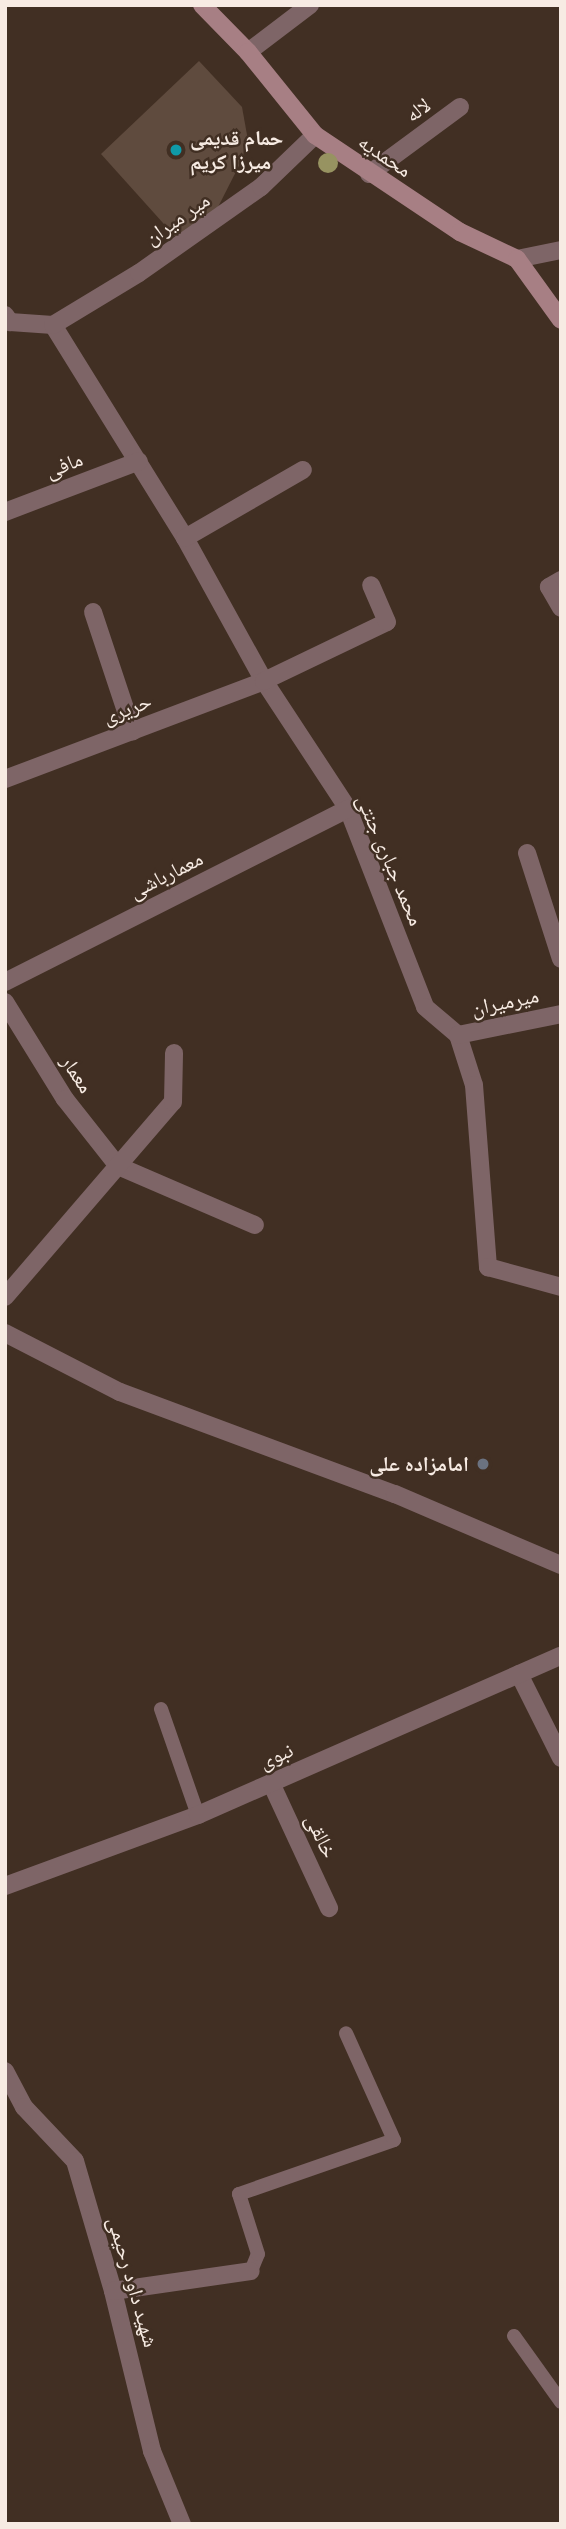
<!DOCTYPE html>
<html>
<head>
<meta charset="utf-8">
<style>
	body { margin:0 }
	#map { position:relative; width:566px; height:2529px; overflow:hidden; background:#412f23; font-family:Raleway,"Noto Naskh Arabic",sans-serif }
	div>[style] { position:absolute }
	[style*='--x'] { left:calc(var(--x)*1px); top:calc(var(--y)*1px); width:calc(var(--w)*1px); rotate:calc(var(--a)*1deg) }
	.building>* { inset:0; background:#5f4b3e }
	.lane>* { height:14px; margin:-7px; padding:0 7px; transform-origin:7px; border-radius:7px; background:#7e6567 }
	.street>* { height:18px; margin:-9px; padding:0 9px; transform-origin:9px; border-radius:9px; background:#7e6567 }
	.secondary>* { height:18px; margin:-9px; padding:0 9px; transform-origin:9px; border-radius:9px; background:#a77f84 }
	.trees>* { width:20px; height:20px; margin:-10px; border-radius:50%; background:#979361 }
	.dots>* { width:19px; height:19px; translate:-50% -50%; box-sizing:border-box; border:4px solid #412f23; border-radius:50% }
	span { translate:-50% -50%; white-space:nowrap; text-align:center; line-height:1.15; -webkit-text-stroke:5px #412f23; paint-order:stroke }
	.street-label { font-size:21px; color:#f7ebe3 }
	.poi-label { font-size:21px; color:#f7ebe3; font-weight:700 }
	.left { translate:0 -50%; text-align:left }
	.right { translate:-100% -50%; text-align:right }
	.frame { position:absolute; inset:0; border:7px solid #f7ebe3; pointer-events:none }
</style>
</head>
<body>
<div id="map">
	<div class="building">
		<i style="clip-path:polygon(199px 61px,242px 107px,249px 146px,215px 213px,181px 243px,101px 154px)"></i>
	</div>
	<div class="lane">
		<i style="--x:161;--y:1709;--w:112;--a:70.8"></i>
		<i style="--x:251;--y:2271;--w:18;--a:-68"></i>
		<i style="--x:258;--y:2254;--w:63;--a:-107.6"></i>
		<i style="--x:239;--y:2194;--w:164;--a:-19.2"></i>
		<i style="--x:394;--y:2140;--w:117;--a:-114.2"></i>
		<i style="--x:514;--y:2336;--w:81;--a:54.5"></i>
	</div>
	<div class="street">
		<i style="--x:248;--y:52;--w:78;--a:-37.2"></i>
		<i style="--x:369;--y:174;--w:113;--a:-36.4"></i>
		<i style="--x:517;--y:259;--w:45;--a:-11.6"></i>
		<i style="--x:5;--y:315;--w:9;--a:54"></i>
		<i style="--x:10;--y:322;--w:43;--a:4"></i>
		<i style="--x:53;--y:325;--w:251;--a:58.2"></i>
		<i style="--x:185;--y:538;--w:163;--a:61.1"></i>
		<i style="--x:264;--y:681;--w:153;--a:56.7"></i>
		<i style="--x:348;--y:809;--w:212;--a:68.7"></i>
		<i style="--x:425;--y:1007;--w:43;--a:40.3"></i>
		<i style="--x:458;--y:1035;--w:52;--a:72.3"></i>
		<i style="--x:474;--y:1085;--w:183;--a:85.6"></i>
		<i style="--x:488;--y:1267;--w:76;--a:15.3"></i>
		<i style="--x:53;--y:325;--w:100;--a:-31.2"></i>
		<i style="--x:139;--y:273;--w:149;--a:-35.2"></i>
		<i style="--x:261;--y:187;--w:75;--a:-43.9"></i>
		<i style="--x:5;--y:512;--w:143;--a:-20.8"></i>
		<i style="--x:185;--y:538;--w:136;--a:-30"></i>
		<i style="--x:561;--y:580;--w:14;--a:150"></i>
		<i style="--x:549;--y:587;--w:24;--a:60"></i>
		<i style="--x:93;--y:612;--w:126;--a:71.6"></i>
		<i style="--x:5;--y:779;--w:277;--a:-20.7"></i>
		<i style="--x:264;--y:681;--w:136;--a:-25.6"></i>
		<i style="--x:387;--y:622;--w:40;--a:-113.4"></i>
		<i style="--x:527;--y:853;--w:111;--a:72.2"></i>
		<i style="--x:5;--y:982;--w:384;--a:-26.8"></i>
		<i style="--x:5;--y:1002;--w:114;--a:58.3"></i>
		<i style="--x:65;--y:1099;--w:85;--a:51.7"></i>
		<i style="--x:118;--y:1166;--w:149;--a:23.3"></i>
		<i style="--x:458;--y:1035;--w:105;--a:-11.5"></i>
		<i style="--x:5;--y:1297;--w:257;--a:-49.3"></i>
		<i style="--x:173;--y:1102;--w:49;--a:-88.8"></i>
		<i style="--x:5;--y:1333;--w:129;--a:27.2"></i>
		<i style="--x:120;--y:1392;--w:293;--a:20.4"></i>
		<i style="--x:395;--y:1494;--w:181;--a:23.2"></i>
		<i style="--x:519;--y:1674;--w:94;--a:63.4"></i>
		<i style="--x:271;--y:1783;--w:138;--a:65.1"></i>
		<i style="--x:5;--y:1886;--w:206;--a:-20.2"></i>
		<i style="--x:198;--y:1815;--w:396;--a:-23.7"></i>
		<i style="--x:5;--y:2071;--w:41;--a:62.2"></i>
		<i style="--x:24;--y:2107;--w:74;--a:46.6"></i>
		<i style="--x:75;--y:2161;--w:135;--a:73.7"></i>
		<i style="--x:113;--y:2291;--w:165;--a:76.3"></i>
		<i style="--x:152;--y:2451;--w:79;--a:67.7"></i>
		<i style="--x:113;--y:2291;--w:139;--a:-8.2"></i>
	</div>
	<div class="secondary">
		<i style="--x:202;--y:5;--w:66;--a:45.6"></i>
		<i style="--x:248;--y:52;--w:107;--a:51.1"></i>
		<i style="--x:315;--y:135;--w:174;--a:33.8"></i>
		<i style="--x:460;--y:232;--w:63;--a:25.3"></i>
		<i style="--x:517;--y:259;--w:75;--a:54.2"></i>
	</div>
	<div class="trees">
		<i style="left:328px;top:163px"></i>
	</div>
	<div class="dots">
		<i style="left:176px;top:150px;background:#0f9aa8"></i>
		<i style="left:483px;top:1464px;background:#6b7280"></i>
	</div>
	<div class="street-label">
		<span style="left:418px;top:110px;rotate:-36deg">لاله</span>
		<span style="left:385px;top:156px;rotate:34deg">محمدیه</span>
		<span style="left:177px;top:219px;rotate:-35deg">میر میران</span>
		<span style="left:64px;top:465px;rotate:-21deg">مافی</span>
		<span style="left:127px;top:709px;rotate:-21deg">حریری</span>
		<span style="left:390px;top:860px;rotate:67deg">محمد جباری جنتی</span>
		<span style="left:166px;top:875px;rotate:-27deg">معمارباشی</span>
		<span style="left:505px;top:1002px;rotate:-12deg">میرمیران</span>
		<span style="left:77px;top:1074px;rotate:57deg">معمار</span>
		<span style="left:276px;top:1756px;rotate:-24deg">نبوی</span>
		<span style="left:321px;top:1836px;rotate:65deg">خالقی</span>
		<span style="left:133px;top:2282px;rotate:74deg">شهید داود رحیمی</span>
	</div>
	<div class="poi-label">
		<span class="left" style="left:190px;top:150px">حمام قدیمی<br>میرزا کریم</span>
		<span class="right" style="left:469px;top:1464px">امامزاده علی</span>
	</div>
	<div class="frame"></div>
</div>
</body>
</html>
